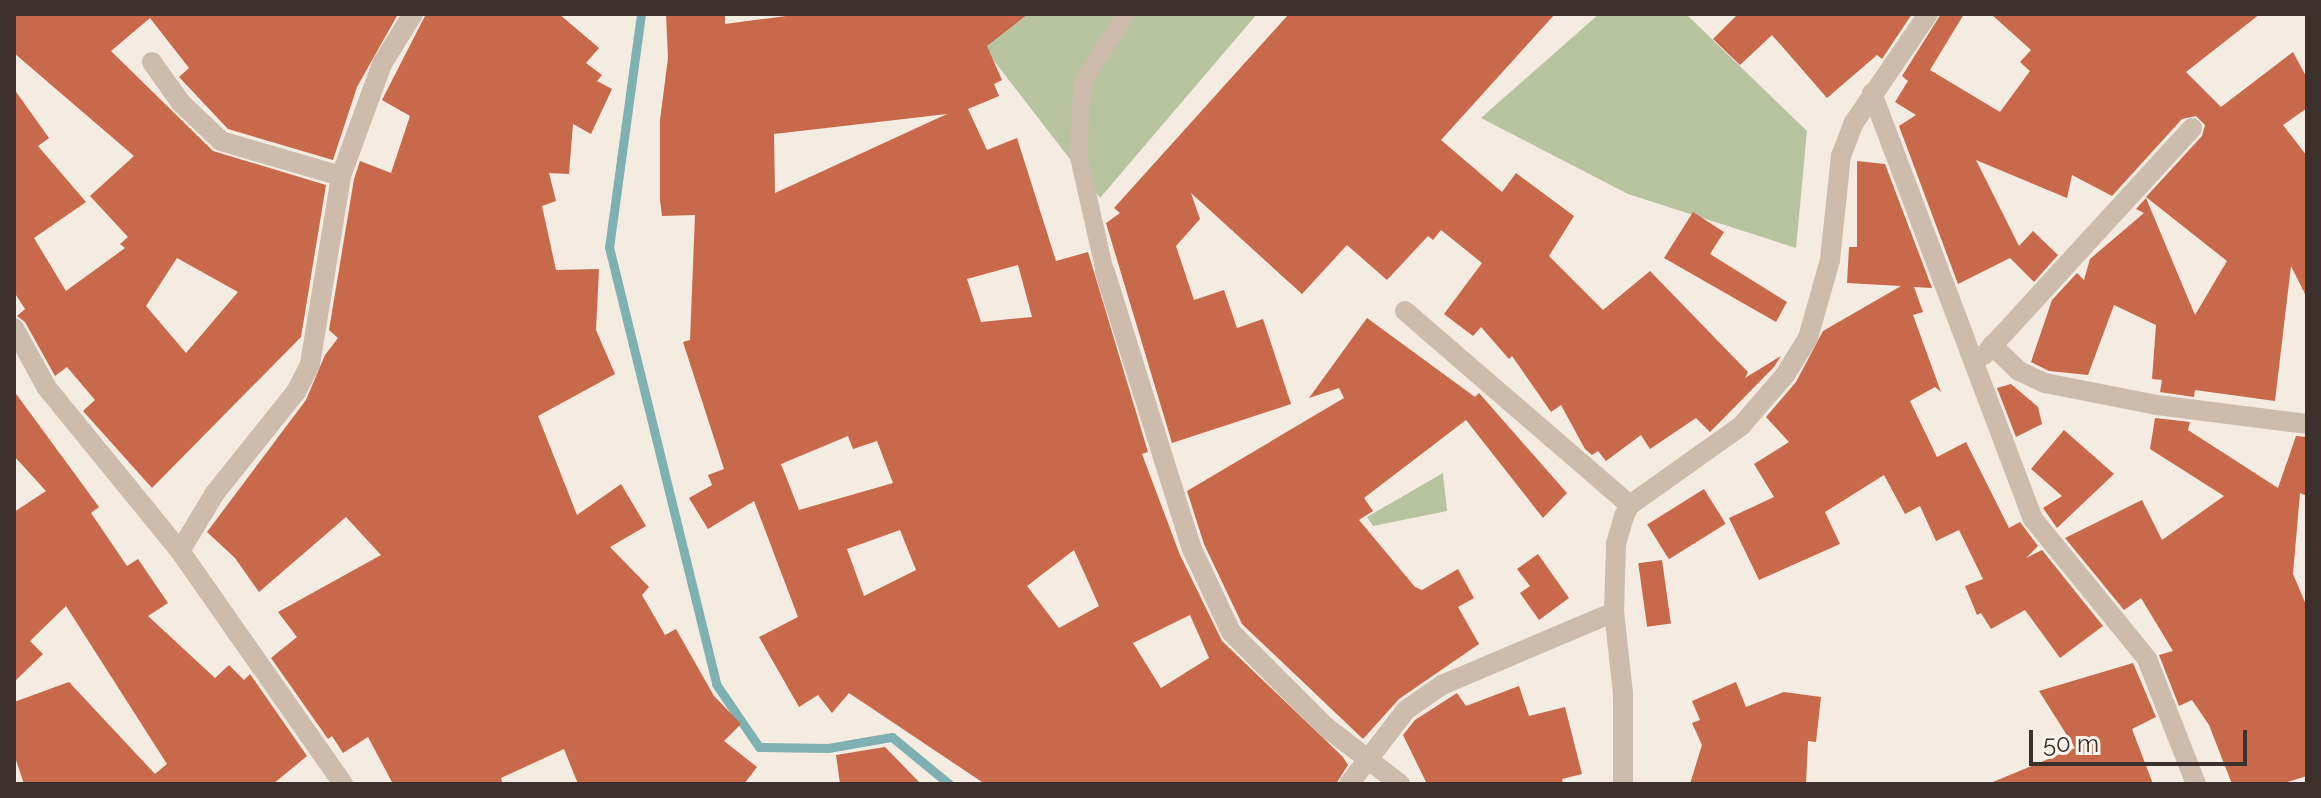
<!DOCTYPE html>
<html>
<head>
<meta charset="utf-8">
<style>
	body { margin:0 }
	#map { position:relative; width:2321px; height:798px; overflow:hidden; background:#f4ebe1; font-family:Raleway,sans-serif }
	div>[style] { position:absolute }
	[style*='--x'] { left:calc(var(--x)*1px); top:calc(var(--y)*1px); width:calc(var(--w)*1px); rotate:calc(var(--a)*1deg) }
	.green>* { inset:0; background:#b8c4a0 }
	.stream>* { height:9px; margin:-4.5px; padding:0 4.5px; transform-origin:4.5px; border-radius:4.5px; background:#7fb0b2 }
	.building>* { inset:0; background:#c8694b; transform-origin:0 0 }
	.service>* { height:18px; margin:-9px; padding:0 9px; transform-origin:9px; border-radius:9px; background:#cdbbac }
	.minor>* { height:20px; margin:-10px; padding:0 10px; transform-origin:10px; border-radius:10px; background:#cdbbac }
	.tertiary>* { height:20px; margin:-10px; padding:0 10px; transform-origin:10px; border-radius:10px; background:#cdbbac }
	span { translate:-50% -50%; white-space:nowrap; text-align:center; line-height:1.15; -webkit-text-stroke:7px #fbf5ee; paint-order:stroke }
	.frame { position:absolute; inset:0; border:16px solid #3b302b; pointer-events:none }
	.scale { position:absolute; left:2029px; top:730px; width:218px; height:36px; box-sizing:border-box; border:4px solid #3b302b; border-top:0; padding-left:10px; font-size:24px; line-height:28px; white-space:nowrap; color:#3b302b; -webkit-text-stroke:6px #fbf5ee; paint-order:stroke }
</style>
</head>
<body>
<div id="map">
	<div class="green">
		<i style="clip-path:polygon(1005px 14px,1257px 14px,1100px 198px,981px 44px)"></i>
		<i style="clip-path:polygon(1599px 14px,1686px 14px,1807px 131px,1796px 248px,1628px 194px,1481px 118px)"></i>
		<i style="clip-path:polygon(1443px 473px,1447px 511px,1373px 526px,1367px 517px)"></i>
	</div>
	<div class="stream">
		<i style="--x:641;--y:14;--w:235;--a:97.8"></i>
		<i style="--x:609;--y:247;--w:450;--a:76.2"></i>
		<i style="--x:716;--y:684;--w:76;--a:55.7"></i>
		<i style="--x:759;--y:747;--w:69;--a:0.8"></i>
		<i style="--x:828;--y:748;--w:65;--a:-9.8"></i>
		<i style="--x:892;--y:737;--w:74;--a:39.5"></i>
	</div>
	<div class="building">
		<i style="clip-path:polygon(evenodd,14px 14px,398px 14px,357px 87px,333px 160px,228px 129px,179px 77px,189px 68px,150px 18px,111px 51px,213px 151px,326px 185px,301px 337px,152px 488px,83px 411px,95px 400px,67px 367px,55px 376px,25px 322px,17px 316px,25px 309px,14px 292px,14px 89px,49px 138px,38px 146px,86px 202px,34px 238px,66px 291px,125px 248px,120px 244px,128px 237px,90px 196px,134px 156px,14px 53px,14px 14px,177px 258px,238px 292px,186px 353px,146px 306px,177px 258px)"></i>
		<i style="clip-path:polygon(426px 14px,559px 14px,599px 48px,586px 63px,602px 75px,597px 81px,612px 89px,591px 134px,573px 124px,569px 174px,549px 173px,556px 201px,542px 206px,556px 270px,599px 269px,596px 330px,615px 374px,538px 416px,577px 515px,621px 484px,646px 526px,610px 547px,649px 587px,642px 595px,665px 635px,676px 629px,714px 696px,741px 724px,724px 741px,757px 767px,744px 784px,578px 784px,564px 749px,501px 778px,503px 784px,393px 784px,368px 737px,343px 753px,332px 736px,328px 739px,271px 658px,297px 637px,278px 612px,381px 555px,346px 517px,259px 592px,235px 558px,207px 532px,306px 400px,325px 355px,338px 338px,329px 330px,354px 179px,360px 161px,391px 173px,410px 116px,382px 100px)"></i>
		<i style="clip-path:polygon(evenodd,666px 14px,725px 14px,725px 24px,801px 14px,1028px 14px,987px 46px,1002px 80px,994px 84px,999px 96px,968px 109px,987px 150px,1017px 138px,1056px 261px,1088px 252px,1148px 452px,1142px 454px,1180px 555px,1222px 641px,1343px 757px,1348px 765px,1336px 784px,985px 784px,849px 693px,832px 713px,818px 695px,799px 707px,759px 637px,798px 617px,754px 501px,708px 529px,689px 498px,712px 485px,708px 475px,724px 469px,683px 342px,690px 340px,695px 215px,662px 216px,660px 200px,660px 120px,668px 58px,666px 14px,947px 114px,775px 193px,774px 134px,947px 114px,666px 14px,1018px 265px,1032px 317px,981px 322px,967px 279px,1018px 265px,666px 14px,848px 436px,853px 449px,877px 441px,893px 483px,799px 510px,781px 464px,848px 436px,666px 14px,900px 530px,916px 570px,864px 596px,847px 549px,900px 530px,666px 14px,1074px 550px,1099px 606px,1059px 628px,1027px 586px,1074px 550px,666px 14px,1190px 615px,1209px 658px,1161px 688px,1133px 643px,1190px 615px)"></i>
		<i style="clip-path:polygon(1289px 14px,1555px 14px,1441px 140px,1502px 192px,1516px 173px,1574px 216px,1549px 256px,1603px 310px,1650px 271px,1748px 372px,1745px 378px,1781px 356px,1774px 367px,1710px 432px,1696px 418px,1650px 449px,1641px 435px,1606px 461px,1598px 451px,1592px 455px,1585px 449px,1561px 405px,1551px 412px,1512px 356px,1509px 359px,1481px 327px,1473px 336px,1444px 314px,1482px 263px,1441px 230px,1433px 240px,1428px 236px,1387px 280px,1347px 245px,1302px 294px,1191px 193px,1200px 219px,1176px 246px,1194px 300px,1224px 290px,1237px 328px,1263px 319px,1291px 404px,1172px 443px,1106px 223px,1120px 213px,1114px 208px)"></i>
		<i style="clip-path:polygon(1738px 14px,1912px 14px,1882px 59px,1877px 55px,1827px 98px,1772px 35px,1740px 65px,1713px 39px)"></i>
		<i style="clip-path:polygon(1941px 14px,1964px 14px,1930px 70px,2000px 112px,2030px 71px,2020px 62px,2031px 50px,1991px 14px,2260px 14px,2186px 72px,2221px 107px,2293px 52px,2307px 78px,2307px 108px,2283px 125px,2307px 156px,2307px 298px,2291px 266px,2275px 401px,2195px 390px,2194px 397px,2160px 392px,2162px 380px,2152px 379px,2156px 325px,2114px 305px,2088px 375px,2049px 371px,2031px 362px,2052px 300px,2077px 273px,2084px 280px,2090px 259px,2144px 213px,2136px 209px,2146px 198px,2195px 315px,2227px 261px,2146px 197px,2202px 136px,2205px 125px,2196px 116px,2182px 119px,2112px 196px,2072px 175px,2067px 198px,1976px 160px,2019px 246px,2033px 231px,2058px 255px,2034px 282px,2010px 258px,1958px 284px,1899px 126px,1916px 115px,1895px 102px,1908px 81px,1902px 76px)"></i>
		<i style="clip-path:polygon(1857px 161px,1885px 164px,1932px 288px,1914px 287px,1923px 312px,1913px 315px,1941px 392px,1935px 387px,1910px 401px,1937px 457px,1966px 442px,2009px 528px,2020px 522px,2038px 546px,2026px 558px,2042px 550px,2103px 626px,2060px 658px,2025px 610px,1991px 629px,1981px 613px,1977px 615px,1965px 586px,1983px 579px,1959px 530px,1936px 541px,1920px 506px,1905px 514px,1884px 475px,1825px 512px,1840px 544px,1759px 580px,1729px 518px,1774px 497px,1754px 464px,1789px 442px,1766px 417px,1796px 382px,1823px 331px,1901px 286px,1847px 283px,1849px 247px,1857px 247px)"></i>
		<i style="clip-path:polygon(1693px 212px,1724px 232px,1710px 254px,1787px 302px,1776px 322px,1664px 258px)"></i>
		<i style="clip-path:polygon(1367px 318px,1475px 397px,1479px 393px,1567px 493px,1543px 518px,1466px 420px,1364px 498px,1373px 511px,1359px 520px,1415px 587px,1422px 590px,1458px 569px,1474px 598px,1458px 607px,1479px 644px,1399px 699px,1363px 739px,1242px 624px,1204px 544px,1187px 491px,1344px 398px,1339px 388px,1309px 398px)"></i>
		<i style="clip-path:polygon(2011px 384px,2038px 407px,2042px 424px,2016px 437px,1997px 388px)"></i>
		<i style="clip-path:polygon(14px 391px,99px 507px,91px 513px,127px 566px,138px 559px,168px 603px,148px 616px,215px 678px,229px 665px,244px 680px,250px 674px,307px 756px,273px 784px,24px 784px,14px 754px,14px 702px,69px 682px,155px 774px,167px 764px,66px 606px,30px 641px,43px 654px,14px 682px,14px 512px,46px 491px,14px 456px)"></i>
		<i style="clip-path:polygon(2155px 418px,2190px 422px,2188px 430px,2278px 488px,2296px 436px,2307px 437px,2307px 496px,2300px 493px,2293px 574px,2307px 607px,2307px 776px,2281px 784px,2232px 784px,2209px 725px,2192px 700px,2179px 706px,2159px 655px,2173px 651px,2141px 598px,2124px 610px,2065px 538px,2142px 500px,2162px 540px,2224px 496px,2150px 449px)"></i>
		<i style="clip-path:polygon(2064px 430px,2114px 474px,2057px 528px,2043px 508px,2062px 496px,2031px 469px)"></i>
		<i style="left:1704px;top:489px;width:41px;height:67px;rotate:58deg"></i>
		<i style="clip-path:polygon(1538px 554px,1569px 598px,1539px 620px,1520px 593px,1530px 586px,1517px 569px)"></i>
		<i style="left:1662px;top:560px;width:64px;height:24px;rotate:82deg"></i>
		<i style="clip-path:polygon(2133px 663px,2156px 717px,2132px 729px,2153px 784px,1988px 784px,2075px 748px,2039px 691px)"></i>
		<i style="clip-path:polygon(1736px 682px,1746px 707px,1784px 692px,1821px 697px,1816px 742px,1808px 741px,1806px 784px,1690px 784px,1702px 745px,1692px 723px,1700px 720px,1692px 701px)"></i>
		<i style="clip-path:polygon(1519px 686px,1529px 716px,1565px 707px,1582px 774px,1562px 779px,1563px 784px,1427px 784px,1403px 735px,1415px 720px,1457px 693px,1466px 706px)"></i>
		<i style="clip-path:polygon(885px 747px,921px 784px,840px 784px,836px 755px)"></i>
	</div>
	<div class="service">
		<i style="--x:1105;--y:272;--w:122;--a:-102.8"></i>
		<i style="--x:1078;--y:153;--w:72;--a:-86"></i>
		<i style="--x:1083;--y:81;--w:80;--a:-57.3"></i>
	</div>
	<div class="minor">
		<i style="--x:152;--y:62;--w:50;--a:54.7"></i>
		<i style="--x:181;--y:103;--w:55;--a:43.5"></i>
		<i style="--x:221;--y:141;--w:125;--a:16.3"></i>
		<i style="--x:1872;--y:93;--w:455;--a:69.3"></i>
		<i style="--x:2033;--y:519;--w:181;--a:50.8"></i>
		<i style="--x:2147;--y:659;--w:134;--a:68.6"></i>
		<i style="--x:1105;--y:272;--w:290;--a:72.6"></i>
		<i style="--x:1192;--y:549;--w:92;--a:64.8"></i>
		<i style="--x:1231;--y:632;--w:134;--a:45"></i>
		<i style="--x:1326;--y:727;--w:93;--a:37.6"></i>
		<i style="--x:1405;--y:311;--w:297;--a:40.8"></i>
		<i style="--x:1992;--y:345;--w:37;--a:44"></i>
		<i style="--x:2019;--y:371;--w:29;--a:25"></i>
		<i style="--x:2045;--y:383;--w:114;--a:11.1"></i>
		<i style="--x:2157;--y:405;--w:151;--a:7.2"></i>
		<i style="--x:1984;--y:355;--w:308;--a:-47.5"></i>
		<i style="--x:180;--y:551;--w:68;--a:-58.9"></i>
		<i style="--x:215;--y:493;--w:129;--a:-51.3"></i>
		<i style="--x:296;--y:392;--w:31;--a:-63"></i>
		<i style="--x:310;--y:364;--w:191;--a:-80.6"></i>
		<i style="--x:341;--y:176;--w:119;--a:-69.9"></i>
		<i style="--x:382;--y:64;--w:59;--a:-58.2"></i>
		<i style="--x:1349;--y:784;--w:93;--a:-52.4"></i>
		<i style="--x:1406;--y:710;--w:44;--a:-34.8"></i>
		<i style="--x:1442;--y:685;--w:187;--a:-23"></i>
		<i style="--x:1623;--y:784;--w:91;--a:-90"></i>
		<i style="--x:1623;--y:693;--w:81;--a:-96.3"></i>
		<i style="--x:1614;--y:612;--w:68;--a:-88.3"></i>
		<i style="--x:1616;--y:544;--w:29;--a:-74"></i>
		<i style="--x:1624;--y:516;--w:13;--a:-61"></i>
		<i style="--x:1630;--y:505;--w:136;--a:-35.4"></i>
		<i style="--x:1741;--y:426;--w:67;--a:-49.2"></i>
		<i style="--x:1785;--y:375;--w:44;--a:-58.1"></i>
		<i style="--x:1808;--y:338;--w:81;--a:-74.2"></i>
		<i style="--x:1830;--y:260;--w:105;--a:-84"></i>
		<i style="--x:1841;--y:156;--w:34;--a:-69"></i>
		<i style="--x:1853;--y:124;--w:133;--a:-55.7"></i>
	</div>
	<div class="tertiary">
		<i style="--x:14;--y:328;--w:68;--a:61.2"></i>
		<i style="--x:47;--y:388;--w:210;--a:50.8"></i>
		<i style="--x:180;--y:551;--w:284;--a:55"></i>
	</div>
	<div class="frame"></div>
	<div class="scale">50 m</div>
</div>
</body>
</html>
